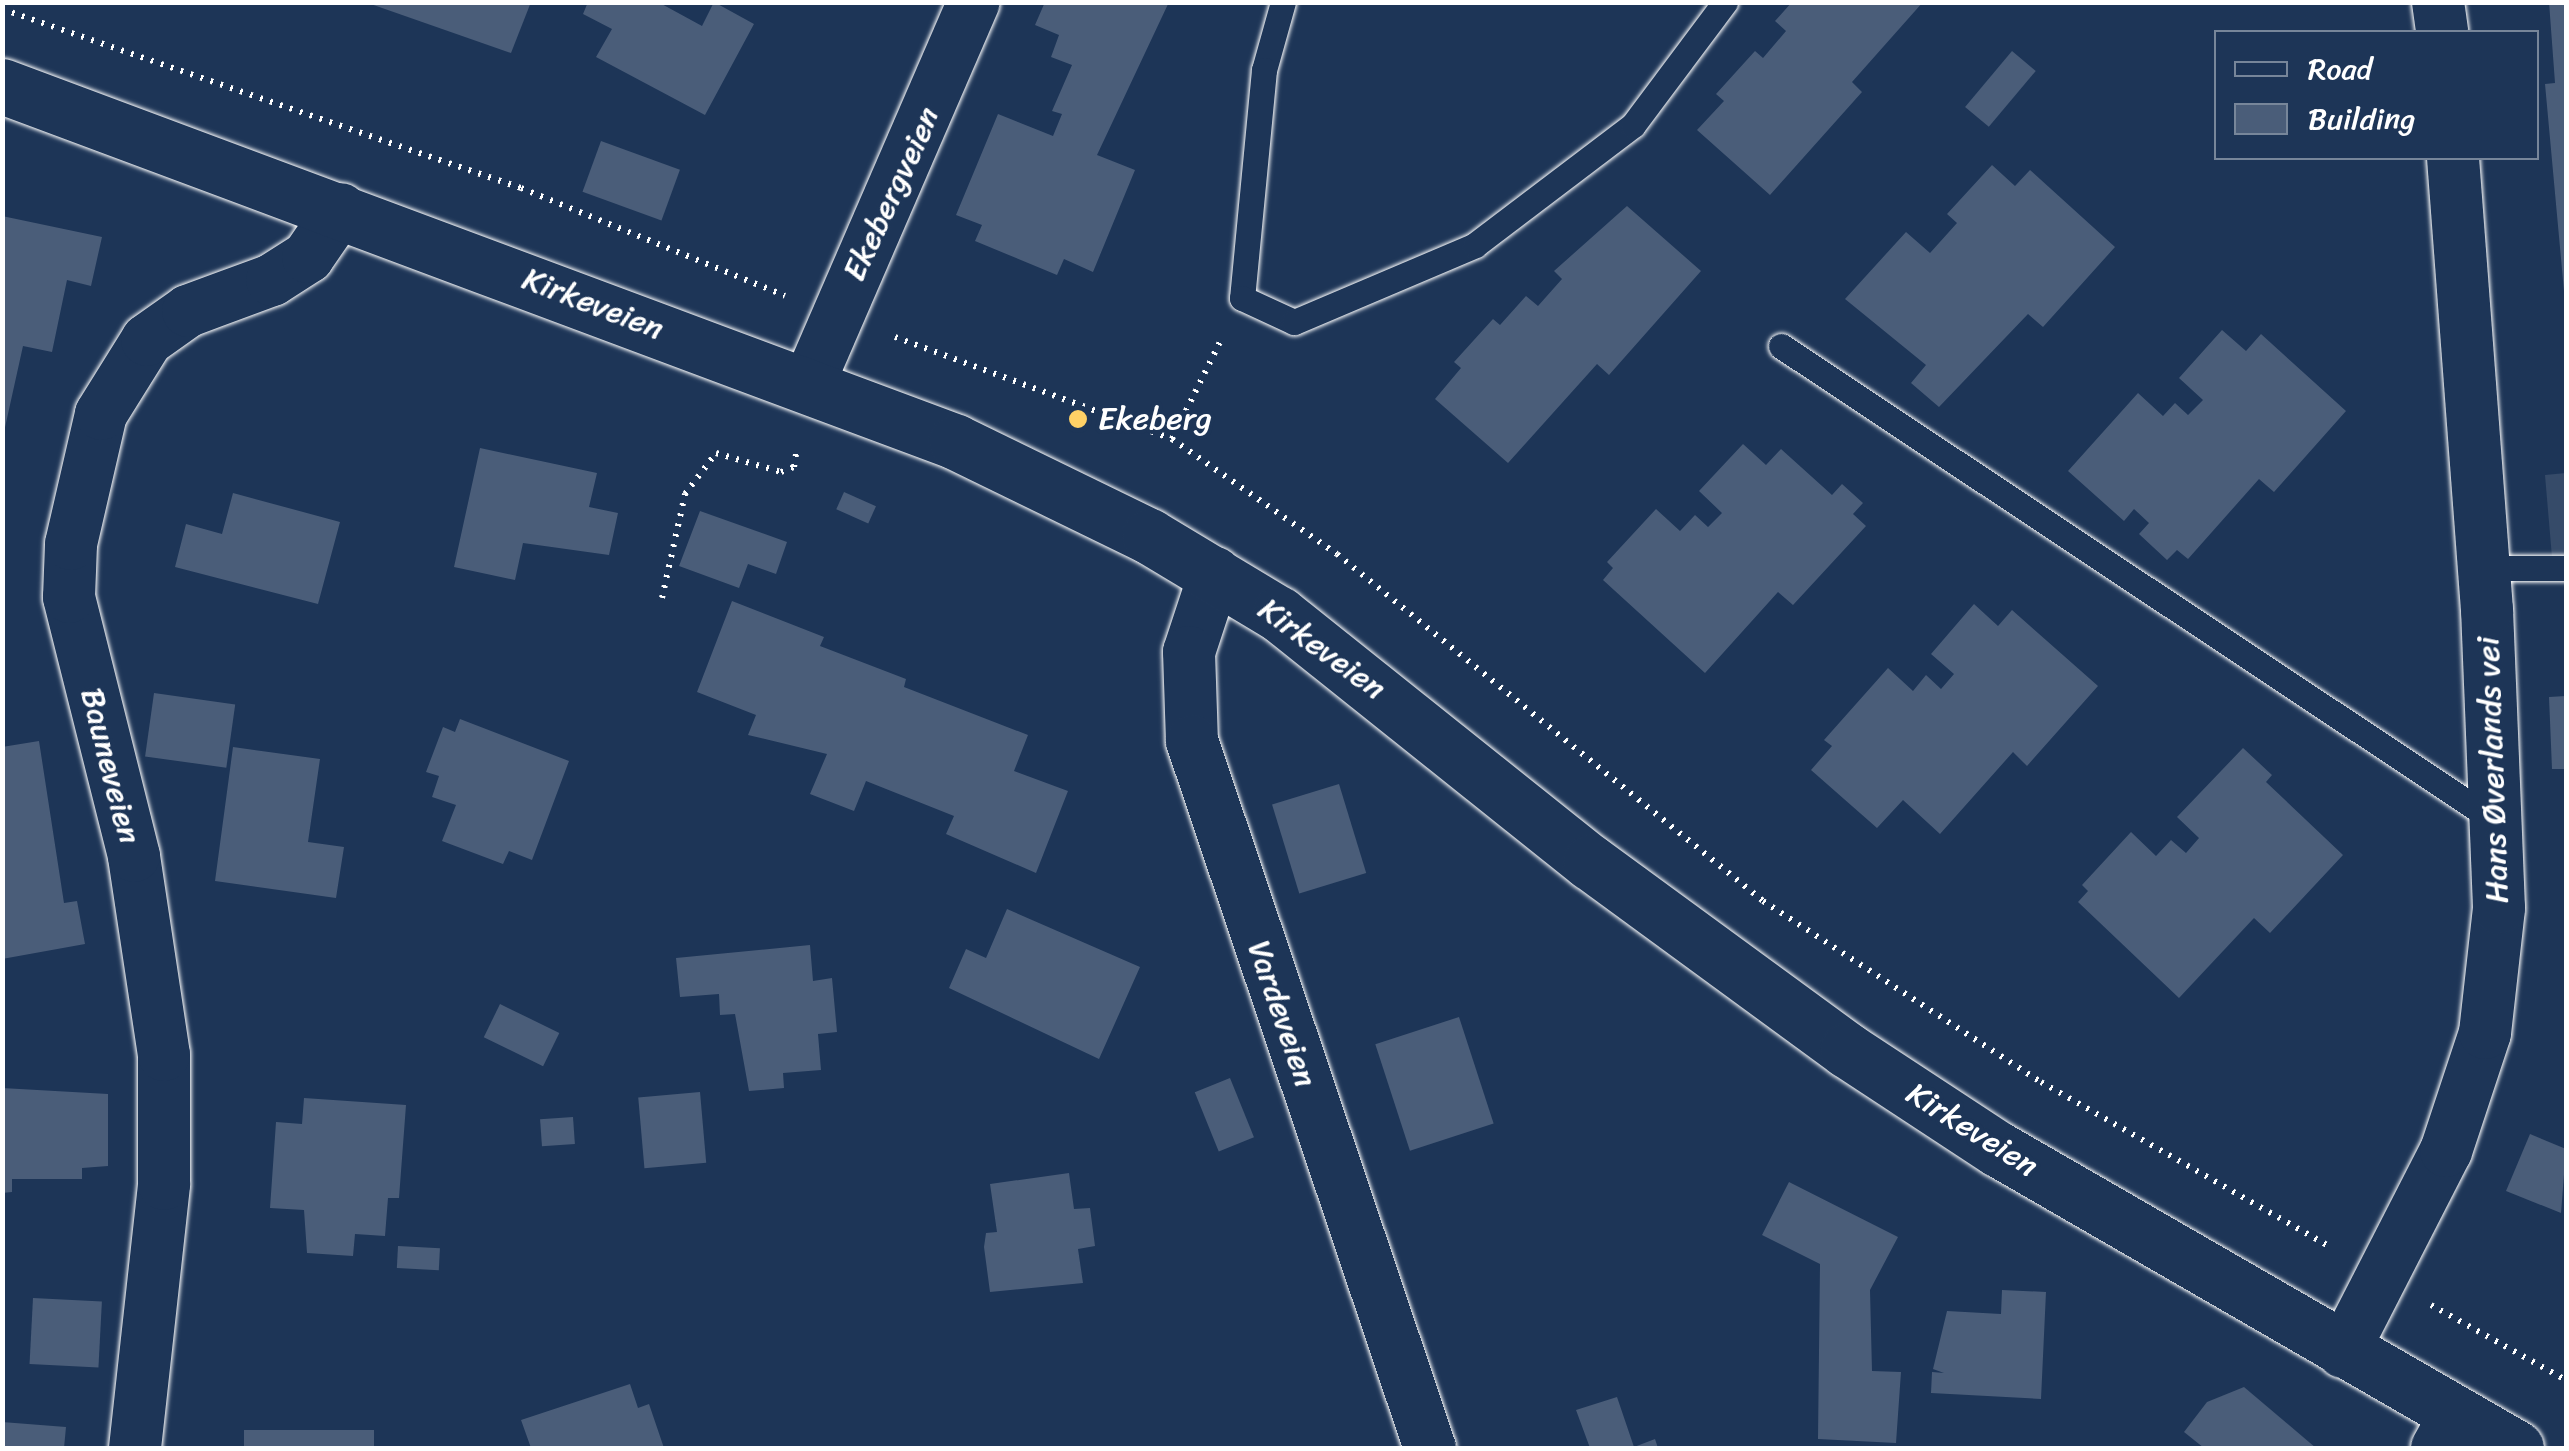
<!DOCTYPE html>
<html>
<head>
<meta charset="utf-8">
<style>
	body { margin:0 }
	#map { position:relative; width:2569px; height:1451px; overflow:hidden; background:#1d3557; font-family:Sriracha,sans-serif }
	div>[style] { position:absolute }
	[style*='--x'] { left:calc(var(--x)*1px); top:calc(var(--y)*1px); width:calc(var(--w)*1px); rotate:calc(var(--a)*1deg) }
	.green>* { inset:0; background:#364b69 }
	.building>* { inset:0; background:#4a5d79; transform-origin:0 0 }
	.path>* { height:6px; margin-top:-3px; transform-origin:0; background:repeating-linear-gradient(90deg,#fff 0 2.5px,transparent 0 10.5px) }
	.roads { filter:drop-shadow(0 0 2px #fff) drop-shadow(0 0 2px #fff) }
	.service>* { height:25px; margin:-12.5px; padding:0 12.5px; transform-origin:12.5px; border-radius:12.5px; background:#1d3557 }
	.minor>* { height:52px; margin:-26px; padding:0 26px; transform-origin:26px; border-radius:26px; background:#1d3557 }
	.secondary>* { height:55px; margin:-27.5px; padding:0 27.5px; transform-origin:27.5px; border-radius:27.5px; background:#1d3557 }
	.dots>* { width:28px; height:28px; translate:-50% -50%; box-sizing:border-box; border:5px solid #1d3557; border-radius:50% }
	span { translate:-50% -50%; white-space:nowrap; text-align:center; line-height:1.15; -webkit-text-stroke:8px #1d3557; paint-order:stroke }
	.street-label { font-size:32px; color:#fff }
	.poi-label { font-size:32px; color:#fff }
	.left { translate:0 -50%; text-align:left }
	.frame { position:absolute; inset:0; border:5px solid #fff; pointer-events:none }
	.legend { position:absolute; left:2214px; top:30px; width:325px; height:130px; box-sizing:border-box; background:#1d3557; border:2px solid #77869a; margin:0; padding:12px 18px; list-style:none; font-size:30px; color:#fff }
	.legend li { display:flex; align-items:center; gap:20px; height:50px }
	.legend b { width:50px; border:2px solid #77869a }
</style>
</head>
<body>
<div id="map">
	<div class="green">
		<i style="clip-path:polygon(2566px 473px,2566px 577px,2553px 569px,2545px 475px)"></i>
	</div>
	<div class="building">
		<i style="clip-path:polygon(365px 2px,531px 2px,511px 53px)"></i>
		<i style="clip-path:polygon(588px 2px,658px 2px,702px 26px,714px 2px,754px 24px,705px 115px,596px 57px,612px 29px,583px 14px)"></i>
		<i style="clip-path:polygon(1045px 2px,1169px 2px,1097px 155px,1135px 170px,1093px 272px,1064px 259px,1057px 275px,975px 241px,982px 225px,956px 215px,998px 114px,1053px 136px,1062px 114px,1052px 111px,1072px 65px,1051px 57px,1059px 35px,1035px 25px)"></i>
		<i style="clip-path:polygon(1792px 2px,1923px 2px,1852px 82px,1862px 92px,1770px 195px,1697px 130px,1724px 101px,1716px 94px,1755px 51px,1763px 58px,1786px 31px,1775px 21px)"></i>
		<i style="clip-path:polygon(2549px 2px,2566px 2px,2566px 313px,2545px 84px,2555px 83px)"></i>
		<i style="left:2012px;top:51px;width:31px;height:73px;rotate:40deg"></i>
		<i style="left:601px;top:141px;width:84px;height:54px;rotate:20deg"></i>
		<i style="clip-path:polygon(1992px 165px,2015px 186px,2030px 170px,2115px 247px,2043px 327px,2028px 314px,1939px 407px,1911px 383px,1926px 365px,1845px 299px,1906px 232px,1930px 253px,1957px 223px,1947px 214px)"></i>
		<i style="clip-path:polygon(1627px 206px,1701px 271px,1609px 375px,1597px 364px,1508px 463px,1435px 399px,1461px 368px,1454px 362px,1493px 319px,1500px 325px,1526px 296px,1538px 306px,1562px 279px,1554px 271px)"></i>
		<i style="clip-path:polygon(2px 216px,102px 237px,91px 286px,67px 280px,52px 352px,23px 346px,4px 432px)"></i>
		<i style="clip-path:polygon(2222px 330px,2246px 351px,2261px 334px,2346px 411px,2274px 492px,2259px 479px,2188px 559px,2177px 550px,2167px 560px,2139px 534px,2149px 523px,2134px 509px,2124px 521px,2068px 471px,2138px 393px,2163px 416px,2175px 403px,2188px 415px,2203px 400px,2179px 378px)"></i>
		<i style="clip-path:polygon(1743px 444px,1766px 465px,1781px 449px,1832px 495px,1842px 484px,1863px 503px,1853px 514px,1866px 526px,1793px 605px,1778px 592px,1705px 673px,1603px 580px,1613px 568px,1607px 562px,1656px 509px,1680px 531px,1695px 515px,1708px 527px,1722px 513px,1699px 491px)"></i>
		<i style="clip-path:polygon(480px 448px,597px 473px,589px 507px,618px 513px,609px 555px,523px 543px,515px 580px,454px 567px)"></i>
		<i style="left:844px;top:492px;width:35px;height:19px;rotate:24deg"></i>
		<i style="clip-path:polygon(233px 493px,340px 522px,318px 604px,175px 567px,186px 524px,222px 534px)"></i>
		<i style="clip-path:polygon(700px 511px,787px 542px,776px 574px,748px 564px,739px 588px,679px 566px)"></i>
		<i style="clip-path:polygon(732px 601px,824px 637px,820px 646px,906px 679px,904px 687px,1028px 735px,1014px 771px,1068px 791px,1036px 873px,946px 834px,954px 816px,866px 781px,854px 811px,810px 794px,827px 754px,748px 735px,756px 715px,697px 692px)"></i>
		<i style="clip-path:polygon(1974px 604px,1998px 626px,2012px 610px,2098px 686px,2027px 766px,2013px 752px,1940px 834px,1903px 800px,1877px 828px,1811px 770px,1832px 746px,1824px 740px,1888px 668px,1913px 691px,1926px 675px,1941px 689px,1954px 674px,1931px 654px)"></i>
		<i style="left:154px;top:693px;width:82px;height:64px;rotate:8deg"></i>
		<i style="clip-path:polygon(2566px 696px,2566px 769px,2552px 769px,2549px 697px)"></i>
		<i style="clip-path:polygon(460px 719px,569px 761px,532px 860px,509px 851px,503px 864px,442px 841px,456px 805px,432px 797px,439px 776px,426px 772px,443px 727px,455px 732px)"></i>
		<i style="clip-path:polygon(39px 741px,64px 903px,77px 901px,85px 944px,2px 959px,2px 747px)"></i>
		<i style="clip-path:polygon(233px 747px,320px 759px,308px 842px,344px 847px,336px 898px,215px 881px)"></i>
		<i style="clip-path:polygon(2243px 748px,2272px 775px,2266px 782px,2343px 855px,2270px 933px,2254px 918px,2179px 998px,2078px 902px,2088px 891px,2082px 885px,2131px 832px,2156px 856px,2171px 840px,2186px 853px,2199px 838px,2177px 817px)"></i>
		<i style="left:1339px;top:784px;width:93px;height:70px;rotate:73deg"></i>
		<i style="clip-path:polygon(1007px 909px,1140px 967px,1099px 1059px,949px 988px,966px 949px,986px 958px)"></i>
		<i style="clip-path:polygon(810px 945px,813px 981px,832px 978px,837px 1032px,818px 1034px,821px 1070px,783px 1073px,784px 1088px,749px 1091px,735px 1014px,720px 1015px,719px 994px,680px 997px,676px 958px)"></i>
		<i style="left:500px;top:1004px;width:66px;height:37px;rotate:26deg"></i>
		<i style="left:1459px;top:1017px;width:112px;height:88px;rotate:72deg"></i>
		<i style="left:1230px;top:1078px;width:64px;height:38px;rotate:68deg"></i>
		<i style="clip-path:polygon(2px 1088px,108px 1094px,108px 1166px,82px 1168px,82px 1179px,12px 1179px,12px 1192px,2px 1193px)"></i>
		<i style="left:700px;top:1092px;width:71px;height:62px;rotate:85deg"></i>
		<i style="clip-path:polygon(304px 1098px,406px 1105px,399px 1198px,388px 1198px,385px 1236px,355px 1234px,353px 1256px,307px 1253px,304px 1210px,270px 1208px,276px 1122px,302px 1124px)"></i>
		<i style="left:573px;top:1117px;width:27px;height:33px;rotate:86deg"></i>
		<i style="clip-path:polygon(2530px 1134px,2566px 1149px,2561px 1213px,2506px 1191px)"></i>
		<i style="clip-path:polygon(1069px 1173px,1074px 1209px,1090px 1208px,1095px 1246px,1078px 1249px,1083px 1283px,990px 1292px,984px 1247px,986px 1233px,997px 1232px,990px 1184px)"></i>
		<i style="clip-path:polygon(1789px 1182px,1898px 1237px,1870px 1290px,1872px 1371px,1901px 1372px,1896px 1443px,1818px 1439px,1820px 1264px,1762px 1235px)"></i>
		<i style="left:398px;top:1246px;width:42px;height:22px;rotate:3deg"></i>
		<i style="clip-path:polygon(2002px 1290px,2046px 1292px,2041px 1399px,1931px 1393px,1932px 1372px,1944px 1373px,1933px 1369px,1947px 1311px,2001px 1314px)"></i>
		<i style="left:33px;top:1298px;width:69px;height:66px;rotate:3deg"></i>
		<i style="clip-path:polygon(630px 1384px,638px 1408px,649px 1404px,664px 1448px,531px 1448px,521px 1420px)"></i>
		<i style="clip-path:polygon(2244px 1387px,2316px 1448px,2204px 1448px,2184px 1432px,2207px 1402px)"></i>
		<i style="clip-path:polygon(1617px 1397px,1634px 1447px,1655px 1439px,1658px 1448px,1590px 1448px,1576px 1410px)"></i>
		<i style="clip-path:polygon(2px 1422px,66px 1427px,64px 1448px,2px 1448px)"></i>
		<i style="left:374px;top:1430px;width:18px;height:130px;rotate:90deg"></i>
	</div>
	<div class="path">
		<i style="--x:2;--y:9;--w:549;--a:19.03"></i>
		<i style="--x:521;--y:188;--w:285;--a:22.2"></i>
		<i style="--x:895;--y:337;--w:295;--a:20.2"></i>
		<i style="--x:1172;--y:439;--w:201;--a:34.9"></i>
		<i style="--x:1337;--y:554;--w:549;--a:39.16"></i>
		<i style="--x:1763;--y:901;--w:332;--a:33.1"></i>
		<i style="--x:2041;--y:1082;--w:335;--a:29.7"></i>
		<i style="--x:1172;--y:439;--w:110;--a:-63.7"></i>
		<i style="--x:662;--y:598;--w:107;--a:-77.5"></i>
		<i style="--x:685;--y:494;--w:51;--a:-52.9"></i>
		<i style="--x:716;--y:453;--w:68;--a:16.3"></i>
		<i style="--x:781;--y:472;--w:14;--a:-21"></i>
		<i style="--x:794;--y:467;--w:19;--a:-81"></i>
		<i style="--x:2431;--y:1305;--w:154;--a:29.1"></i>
	</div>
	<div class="roads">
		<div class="service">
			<i style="--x:1283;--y:2;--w:71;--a:105.6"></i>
			<i style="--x:1264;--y:70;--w:229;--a:95.5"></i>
			<i style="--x:1242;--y:298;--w:57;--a:24.8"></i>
			<i style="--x:1294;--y:322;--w:197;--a:-23"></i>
			<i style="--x:1475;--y:245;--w:198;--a:-37.2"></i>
			<i style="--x:1633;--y:125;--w:154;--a:-53.2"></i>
			<i style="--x:1781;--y:346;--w:856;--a:33.62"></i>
			<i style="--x:2484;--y:568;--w:82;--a:0"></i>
		</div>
		<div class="minor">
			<i style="--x:2438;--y:2;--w:30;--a:82"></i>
			<i style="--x:808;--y:385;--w:417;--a:-66.6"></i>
			<i style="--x:1215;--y:573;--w:83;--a:108.2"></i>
			<i style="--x:1189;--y:652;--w:89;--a:88.1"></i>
			<i style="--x:1192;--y:741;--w:746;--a:71.4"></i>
			<i style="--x:2343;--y:1352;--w:226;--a:-62.9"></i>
			<i style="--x:2446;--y:1151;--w:124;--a:-71.7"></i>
			<i style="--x:2485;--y:1033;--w:126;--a:-83.6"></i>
			<i style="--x:2499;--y:908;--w:298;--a:-92.3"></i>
			<i style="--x:2487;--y:610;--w:453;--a:-94.3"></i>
			<i style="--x:135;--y:1448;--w:266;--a:-83.7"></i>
			<i style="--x:164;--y:1184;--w:129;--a:-90"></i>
			<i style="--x:164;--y:1055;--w:201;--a:-98.6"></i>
			<i style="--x:134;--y:856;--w:267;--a:-104.1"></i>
			<i style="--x:69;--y:597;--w:53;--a:-87.8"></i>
			<i style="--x:71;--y:544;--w:133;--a:-77"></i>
			<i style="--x:101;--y:414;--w:87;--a:-58.1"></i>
			<i style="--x:147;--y:340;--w:50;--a:-35.3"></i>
			<i style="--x:188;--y:311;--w:90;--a:-20.3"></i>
			<i style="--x:272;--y:280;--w:43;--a:-32.6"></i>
			<i style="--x:308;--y:257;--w:58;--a:-55.5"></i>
			<i style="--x:2437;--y:1448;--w:38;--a:-61"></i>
		</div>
		<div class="secondary">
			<i style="--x:2;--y:86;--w:1018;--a:20.46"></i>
			<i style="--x:956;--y:442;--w:215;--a:26"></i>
			<i style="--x:1149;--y:536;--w:152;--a:31"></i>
			<i style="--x:1279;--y:614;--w:398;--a:38.6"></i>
			<i style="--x:1590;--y:862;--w:318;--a:36.2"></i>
			<i style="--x:1847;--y:1050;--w:181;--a:33.3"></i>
			<i style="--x:1998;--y:1149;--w:598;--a:29.99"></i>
		</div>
	</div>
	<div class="dots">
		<i style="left:1078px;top:419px;background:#ffd166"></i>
	</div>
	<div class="street-label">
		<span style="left:892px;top:194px;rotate:-65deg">Ekebergveien</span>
		<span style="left:593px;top:304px;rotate:21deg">Kirkeveien</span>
		<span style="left:1322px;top:649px;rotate:36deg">Kirkeveien</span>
		<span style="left:110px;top:766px;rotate:76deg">Bauneveien</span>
		<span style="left:2493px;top:770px;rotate:-92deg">Hans Øverlands vei</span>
		<span style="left:1282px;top:1014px;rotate:71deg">Vardeveien</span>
		<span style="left:1972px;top:1130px;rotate:32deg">Kirkeveien</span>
	</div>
	<div class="poi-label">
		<span class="left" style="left:1098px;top:419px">Ekeberg</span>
	</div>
	<div class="frame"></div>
	<ul class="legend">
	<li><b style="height:12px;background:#1d3557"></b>Road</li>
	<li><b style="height:28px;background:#4a5d79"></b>Building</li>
	</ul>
</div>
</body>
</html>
